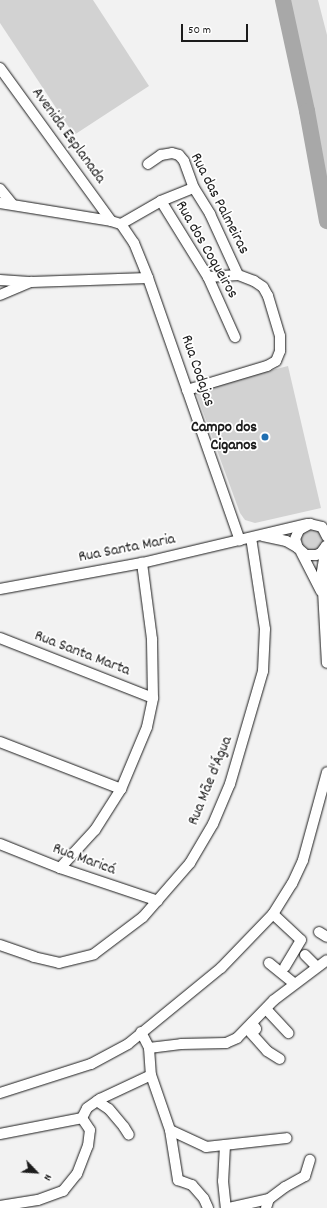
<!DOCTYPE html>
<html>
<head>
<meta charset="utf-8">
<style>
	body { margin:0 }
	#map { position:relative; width:327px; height:1208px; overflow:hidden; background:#f2f2f2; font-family:Dekko,sans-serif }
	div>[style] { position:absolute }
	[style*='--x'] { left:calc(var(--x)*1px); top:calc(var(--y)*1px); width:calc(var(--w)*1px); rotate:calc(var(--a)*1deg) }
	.green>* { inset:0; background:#d2d2d2 }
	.round { border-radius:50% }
	.river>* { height:16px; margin:-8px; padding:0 8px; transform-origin:8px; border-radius:8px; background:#a8a8a8 }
	.roads { filter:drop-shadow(0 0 1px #1c1c1c) drop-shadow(0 0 1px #1c1c1c) }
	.minor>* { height:10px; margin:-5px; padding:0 5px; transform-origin:5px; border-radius:5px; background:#fff }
	.dots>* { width:11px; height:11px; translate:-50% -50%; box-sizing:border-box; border:2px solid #fff; border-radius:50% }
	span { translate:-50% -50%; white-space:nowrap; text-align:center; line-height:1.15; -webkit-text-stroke:3.5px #fff; paint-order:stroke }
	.street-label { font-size:16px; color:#1c1c1c }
	.poi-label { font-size:16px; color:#1c1c1c; font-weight:700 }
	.right { translate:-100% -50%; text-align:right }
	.north { position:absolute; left:16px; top:1152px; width:40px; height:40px; -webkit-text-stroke:3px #fff; paint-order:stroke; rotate:115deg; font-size:11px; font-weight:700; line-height:16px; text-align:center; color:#1c1c1c }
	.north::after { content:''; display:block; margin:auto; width:14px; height:18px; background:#1c1c1c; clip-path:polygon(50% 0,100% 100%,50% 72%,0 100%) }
	.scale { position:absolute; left:181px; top:24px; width:67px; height:18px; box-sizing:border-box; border:2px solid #1c1c1c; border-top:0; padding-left:5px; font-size:12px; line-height:14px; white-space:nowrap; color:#1c1c1c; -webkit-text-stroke:3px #fff; paint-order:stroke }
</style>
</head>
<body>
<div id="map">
	<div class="green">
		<i style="clip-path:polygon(0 0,93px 0,149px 86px,74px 135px,0 23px)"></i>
		<i style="clip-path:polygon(288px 0,318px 0,327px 35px,327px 202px,309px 101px)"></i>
		<i style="clip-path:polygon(288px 366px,321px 508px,255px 523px,245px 520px,240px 513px,195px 390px)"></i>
		<i class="round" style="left:300px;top:528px;width:24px;height:24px"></i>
	</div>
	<div class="river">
		<i style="--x:283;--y:0;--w:114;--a:77.8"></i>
		<i style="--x:307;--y:111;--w:112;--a:79.7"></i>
	</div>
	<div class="roads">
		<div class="minor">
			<i style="--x:0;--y:68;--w:189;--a:54"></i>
			<i style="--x:148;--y:164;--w:16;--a:-35"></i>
			<i style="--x:161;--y:155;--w:11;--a:-10"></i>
			<i style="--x:172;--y:153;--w:7;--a:16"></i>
			<i style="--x:179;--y:155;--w:8;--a:50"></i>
			<i style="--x:184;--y:161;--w:29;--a:70"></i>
			<i style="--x:194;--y:188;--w:31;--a:58"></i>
			<i style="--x:210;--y:214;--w:67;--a:65.3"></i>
			<i style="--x:0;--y:189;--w:19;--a:51"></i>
			<i style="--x:161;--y:201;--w:89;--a:58.3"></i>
			<i style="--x:208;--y:277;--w:66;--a:65.8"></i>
			<i style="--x:0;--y:203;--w:112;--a:9.2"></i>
			<i style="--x:111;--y:221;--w:10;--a:17"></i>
			<i style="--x:121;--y:224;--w:23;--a:56"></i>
			<i style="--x:134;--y:243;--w:38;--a:68"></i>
			<i style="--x:148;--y:278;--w:278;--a:70.7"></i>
			<i style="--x:121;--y:224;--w:46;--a:-29.9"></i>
			<i style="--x:161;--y:201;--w:35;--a:-22"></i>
			<i style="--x:0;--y:280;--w:29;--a:4"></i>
			<i style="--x:0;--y:295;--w:34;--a:-23"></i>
			<i style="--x:31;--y:282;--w:117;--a:-2"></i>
			<i style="--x:187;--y:390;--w:84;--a:-16.7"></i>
			<i style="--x:267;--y:366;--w:10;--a:-29"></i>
			<i style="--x:276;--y:361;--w:11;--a:-68"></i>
			<i style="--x:280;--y:351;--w:15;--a:-90"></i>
			<i style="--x:280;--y:336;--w:42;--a:-106.7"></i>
			<i style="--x:268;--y:296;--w:10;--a:-119"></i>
			<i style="--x:263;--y:287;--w:11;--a:-146"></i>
			<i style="--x:254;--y:281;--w:17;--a:-159"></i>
			<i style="--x:238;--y:275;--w:30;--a:176"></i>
			<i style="--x:263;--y:536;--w:24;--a:12"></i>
			<i style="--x:286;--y:541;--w:14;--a:30"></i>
			<i style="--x:326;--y:546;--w:26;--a:99"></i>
			<i style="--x:322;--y:572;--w:91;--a:86.9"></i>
			<i style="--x:326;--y:546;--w:9;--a:126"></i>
			<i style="--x:321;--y:553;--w:5;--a:158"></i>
			<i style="--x:316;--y:555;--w:10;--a:180"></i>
			<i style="--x:306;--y:555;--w:11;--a:-139"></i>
			<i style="--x:298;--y:548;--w:9;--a:-108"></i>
			<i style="--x:295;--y:539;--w:10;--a:-66"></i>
			<i style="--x:299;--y:530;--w:13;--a:-29"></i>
			<i style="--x:310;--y:524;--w:12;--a:14"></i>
			<i style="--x:322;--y:527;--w:11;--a:63"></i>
			<i style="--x:301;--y:552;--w:44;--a:62.9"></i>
			<i style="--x:0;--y:589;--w:144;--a:-10.4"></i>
			<i style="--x:142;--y:563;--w:170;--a:-13.3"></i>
			<i style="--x:0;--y:638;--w:164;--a:21.4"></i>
			<i style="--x:0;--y:742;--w:130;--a:21.2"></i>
			<i style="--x:0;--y:844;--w:65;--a:21.8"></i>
			<i style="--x:60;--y:868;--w:103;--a:18.6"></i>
			<i style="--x:60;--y:868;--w:52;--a:-47.4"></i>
			<i style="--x:95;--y:830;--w:49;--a:-57.6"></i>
			<i style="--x:121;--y:789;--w:67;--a:-67.2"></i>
			<i style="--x:147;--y:727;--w:30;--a:-78"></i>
			<i style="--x:153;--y:698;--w:59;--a:-91"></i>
			<i style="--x:152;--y:639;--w:77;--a:-97.5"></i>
			<i style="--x:273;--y:914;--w:38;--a:43"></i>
			<i style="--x:301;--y:940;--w:31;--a:121"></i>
			<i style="--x:319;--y:932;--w:9;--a:32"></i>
			<i style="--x:0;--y:945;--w:36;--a:19"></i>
			<i style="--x:34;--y:957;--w:26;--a:13"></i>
			<i style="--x:59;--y:963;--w:36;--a:-14"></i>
			<i style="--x:94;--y:954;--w:61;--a:-37.1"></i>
			<i style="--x:143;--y:917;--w:72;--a:-49"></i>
			<i style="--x:190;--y:863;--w:45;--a:-59.5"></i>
			<i style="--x:213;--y:824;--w:43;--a:-67"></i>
			<i style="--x:230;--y:784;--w:118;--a:-73.7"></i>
			<i style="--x:263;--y:671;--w:42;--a:-87.3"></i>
			<i style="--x:265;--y:629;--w:92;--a:-98.7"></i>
			<i style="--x:305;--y:955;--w:17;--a:45"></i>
			<i style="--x:269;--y:963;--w:33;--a:39"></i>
			<i style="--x:266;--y:1009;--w:33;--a:47"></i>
			<i style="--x:252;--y:1023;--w:7;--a:56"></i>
			<i style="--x:256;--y:1029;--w:6;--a:141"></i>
			<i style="--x:251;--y:1033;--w:24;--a:48"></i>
			<i style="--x:267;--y:1051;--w:15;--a:32"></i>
			<i style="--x:141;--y:1032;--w:18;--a:63"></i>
			<i style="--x:149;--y:1048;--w:27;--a:86"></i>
			<i style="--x:151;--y:1075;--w:58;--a:70.9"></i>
			<i style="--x:170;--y:1130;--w:51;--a:80.9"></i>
			<i style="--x:178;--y:1180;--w:15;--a:20"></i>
			<i style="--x:192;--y:1185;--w:18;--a:49"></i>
			<i style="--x:204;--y:1199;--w:10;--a:66"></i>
			<i style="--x:149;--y:1048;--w:32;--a:-7"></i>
			<i style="--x:181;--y:1044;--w:45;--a:-1.3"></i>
			<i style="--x:226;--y:1043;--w:12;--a:-24"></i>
			<i style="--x:237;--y:1038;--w:53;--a:-45.8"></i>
			<i style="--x:274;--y:1000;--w:66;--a:-37"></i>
			<i style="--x:0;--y:1093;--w:96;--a:-17.7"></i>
			<i style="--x:91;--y:1064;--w:42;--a:-28.4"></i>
			<i style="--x:128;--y:1044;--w:120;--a:-39.3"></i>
			<i style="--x:221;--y:968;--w:75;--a:-46.1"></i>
			<i style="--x:273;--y:914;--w:36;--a:-58"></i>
			<i style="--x:292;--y:884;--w:26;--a:-65"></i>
			<i style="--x:303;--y:860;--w:91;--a:-74.7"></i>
			<i style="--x:97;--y:1101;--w:14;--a:34"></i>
			<i style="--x:109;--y:1109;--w:23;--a:50"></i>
			<i style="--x:124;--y:1127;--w:9;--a:58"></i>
			<i style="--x:82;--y:1118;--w:11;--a:-63"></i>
			<i style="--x:87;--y:1108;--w:16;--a:-35"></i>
			<i style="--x:100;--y:1099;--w:56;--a:-25.2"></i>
			<i style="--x:170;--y:1130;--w:40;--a:25"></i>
			<i style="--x:206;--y:1147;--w:81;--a:-6.3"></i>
			<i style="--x:0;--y:1134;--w:84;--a:-11"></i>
			<i style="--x:225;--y:1145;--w:36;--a:93"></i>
			<i style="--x:223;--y:1181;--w:27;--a:84"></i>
			<i style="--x:0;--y:1206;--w:38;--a:-9"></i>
			<i style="--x:38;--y:1200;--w:27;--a:-20"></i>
			<i style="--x:63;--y:1191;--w:22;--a:-51"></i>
			<i style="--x:77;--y:1174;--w:30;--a:-69"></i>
			<i style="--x:88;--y:1146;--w:16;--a:-83"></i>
			<i style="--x:90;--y:1130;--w:14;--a:-124"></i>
			<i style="--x:229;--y:1208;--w:41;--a:-12.7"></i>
			<i style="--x:266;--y:1208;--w:9;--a:-72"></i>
			<i style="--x:269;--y:1199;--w:20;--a:-37"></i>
			<i style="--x:285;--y:1187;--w:23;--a:-29"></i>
			<i style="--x:305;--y:1176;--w:17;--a:-73"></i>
		</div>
	</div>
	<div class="dots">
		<i style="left:265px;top:437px;background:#1f6fb2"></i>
	</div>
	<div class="street-label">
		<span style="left:68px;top:136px;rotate:54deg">Avenida Esplanada</span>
		<span style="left:219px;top:204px;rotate:63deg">Rua das Palmeiras</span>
		<span style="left:206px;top:250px;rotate:60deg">Rua dos Coqueiros</span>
		<span style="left:197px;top:371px;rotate:71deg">Rua Codajas</span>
		<span style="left:127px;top:549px;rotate:-11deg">Rua Santa Maria</span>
		<span style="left:82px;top:654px;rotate:21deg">Rua Santa Marta</span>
		<span style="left:211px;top:781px;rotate:-68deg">Rua Mãe d'Água</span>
		<span style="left:84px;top:860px;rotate:20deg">Rua Maricá</span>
	</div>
	<div class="poi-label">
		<span class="right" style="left:257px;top:437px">Campo dos<br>Ciganos</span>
	</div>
	<div class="north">N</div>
	<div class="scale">50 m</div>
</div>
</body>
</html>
